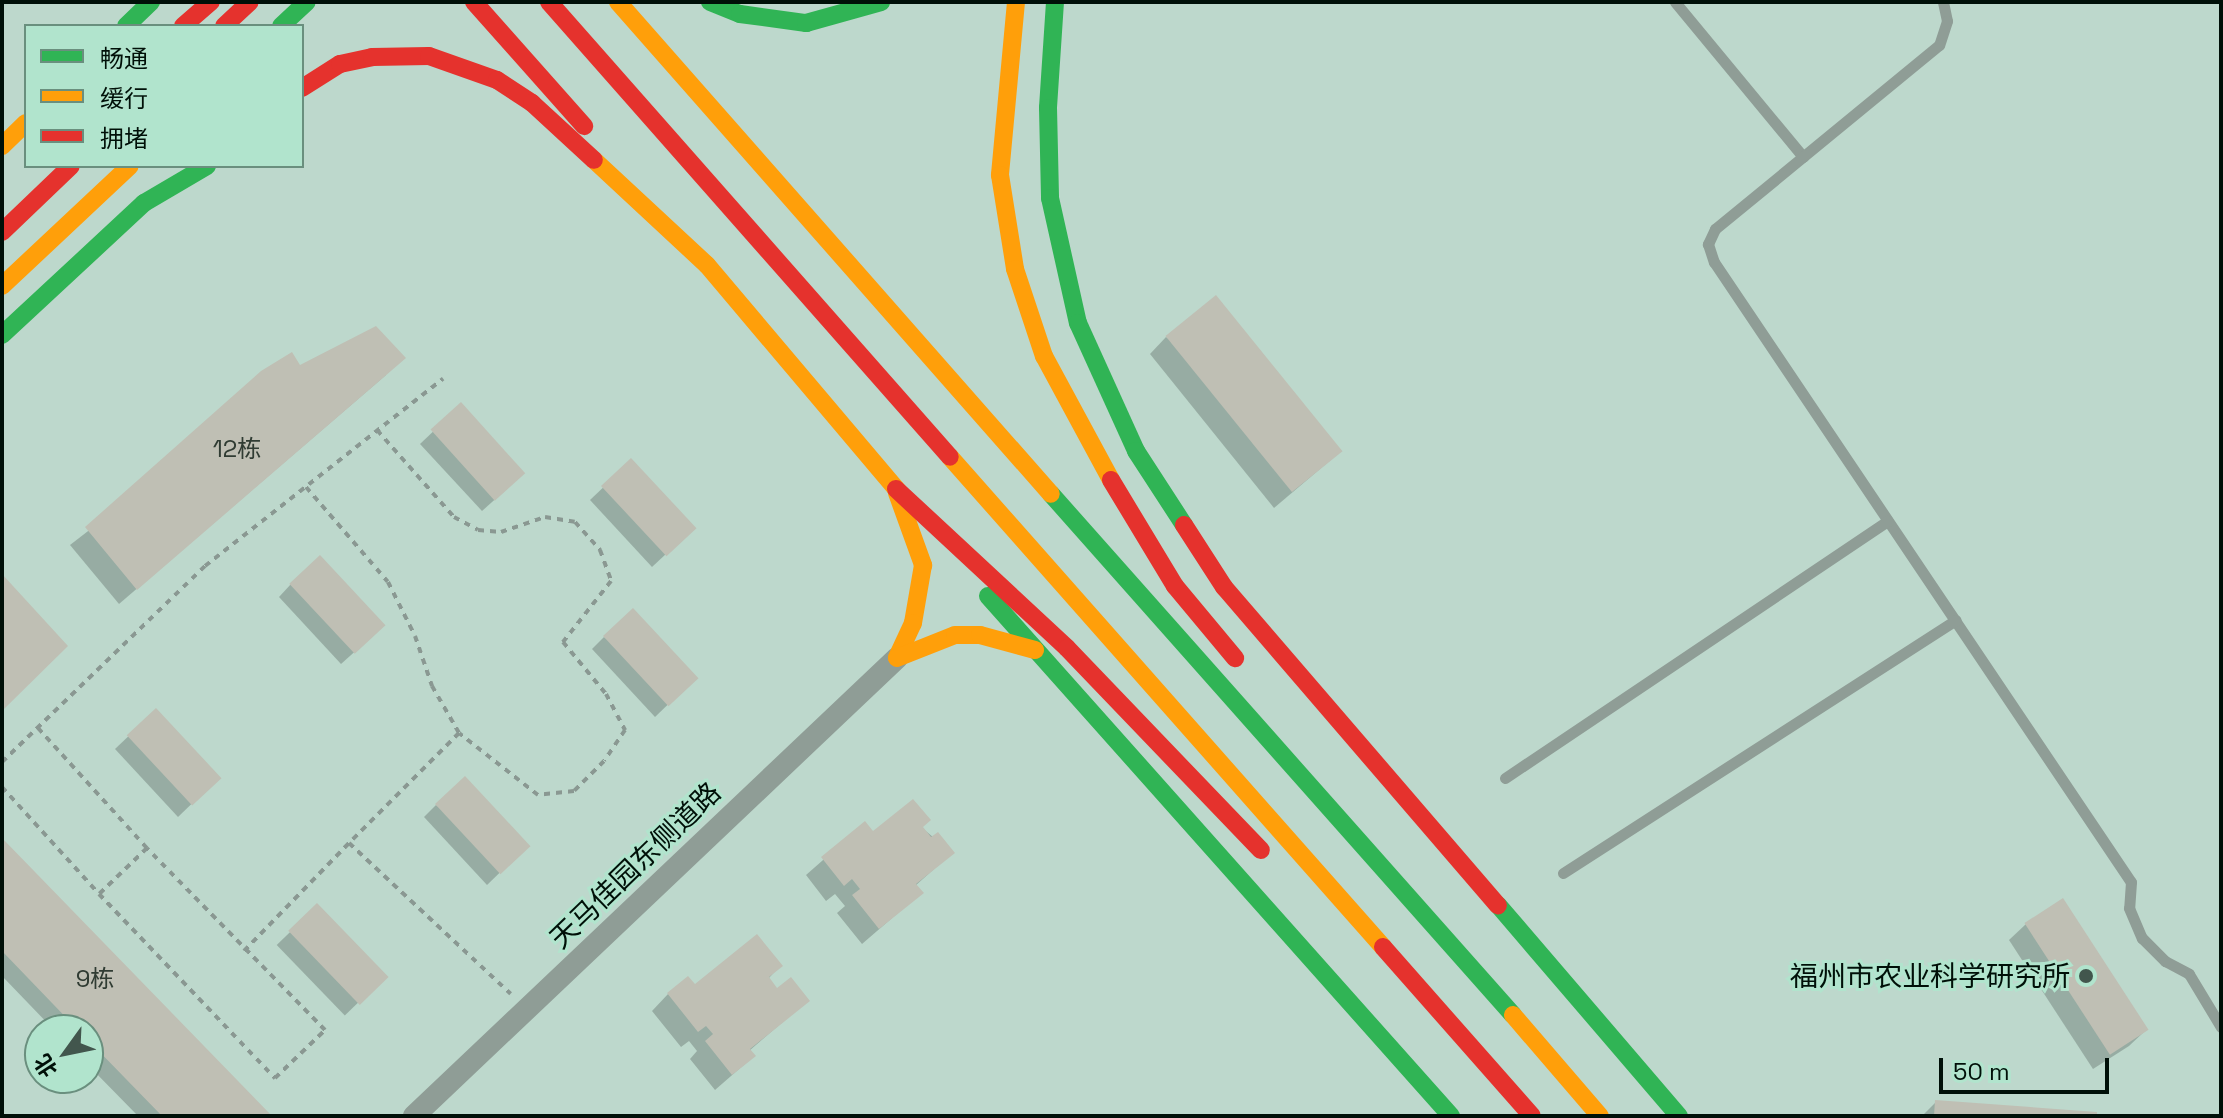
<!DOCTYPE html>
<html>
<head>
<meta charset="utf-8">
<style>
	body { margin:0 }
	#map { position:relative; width:2223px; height:1118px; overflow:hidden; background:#bdd8cc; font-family:"Space Grotesk","Noto Sans SC",sans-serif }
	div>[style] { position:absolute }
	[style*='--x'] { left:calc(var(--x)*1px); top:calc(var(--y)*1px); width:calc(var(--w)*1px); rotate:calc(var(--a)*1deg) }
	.shadow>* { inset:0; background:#0003; transform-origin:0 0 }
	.building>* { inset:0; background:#bfbfb4; transform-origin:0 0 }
	.path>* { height:4px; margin-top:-2px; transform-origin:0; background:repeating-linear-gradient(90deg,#8a9892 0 6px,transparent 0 12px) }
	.lane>* { height:11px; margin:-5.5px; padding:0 5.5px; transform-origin:5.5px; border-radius:5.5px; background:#8f9d96 }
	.street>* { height:22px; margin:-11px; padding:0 11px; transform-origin:11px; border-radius:11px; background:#8f9d96 }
	.fast>* { height:18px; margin:-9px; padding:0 9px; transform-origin:9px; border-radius:9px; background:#30b455 }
	.slow>* { height:18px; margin:-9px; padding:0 9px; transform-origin:9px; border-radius:9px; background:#ff9f0a }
	.jam>* { height:18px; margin:-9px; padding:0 9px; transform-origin:9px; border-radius:9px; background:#e5322d }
	.dots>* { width:22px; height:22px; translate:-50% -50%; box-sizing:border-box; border:4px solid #b1e4cd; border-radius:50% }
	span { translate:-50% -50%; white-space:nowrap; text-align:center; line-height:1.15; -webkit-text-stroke:6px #b1e4cd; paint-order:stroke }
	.number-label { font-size:24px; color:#303c33 }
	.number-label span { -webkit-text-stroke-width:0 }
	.street-label { font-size:28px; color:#001008 }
	.poi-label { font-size:28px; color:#001008 }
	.right { translate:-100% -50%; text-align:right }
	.frame { position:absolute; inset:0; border:4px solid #001008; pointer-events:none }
	.legend { position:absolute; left:24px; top:24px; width:280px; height:144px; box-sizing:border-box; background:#b1e4cd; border:2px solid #6a8f7e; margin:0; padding:10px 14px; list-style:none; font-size:24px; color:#001008 }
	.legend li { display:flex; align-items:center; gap:16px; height:40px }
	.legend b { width:40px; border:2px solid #6a8f7e }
	.north { position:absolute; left:24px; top:1014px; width:80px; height:80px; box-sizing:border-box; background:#b1e4cd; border:2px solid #6a8f7e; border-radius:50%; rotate:237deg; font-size:22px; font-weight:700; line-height:32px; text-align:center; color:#001008 }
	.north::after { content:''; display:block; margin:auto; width:28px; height:36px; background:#42564d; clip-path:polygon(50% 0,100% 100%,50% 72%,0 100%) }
	.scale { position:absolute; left:1939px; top:1058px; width:170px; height:36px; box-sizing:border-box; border:4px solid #001008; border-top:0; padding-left:10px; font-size:24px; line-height:28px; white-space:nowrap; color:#001008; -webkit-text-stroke:6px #b1e4cd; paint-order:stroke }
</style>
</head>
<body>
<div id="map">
	<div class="shadow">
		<i style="clip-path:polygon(1166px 337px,1340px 452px,1274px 508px,1150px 354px)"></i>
		<i style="clip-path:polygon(299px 368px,386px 375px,119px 604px,70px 545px)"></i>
		<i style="clip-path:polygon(461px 405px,511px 485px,482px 511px,420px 444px)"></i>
		<i style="clip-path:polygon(631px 461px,681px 540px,652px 567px,590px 500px)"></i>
		<i style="clip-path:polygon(291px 584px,370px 638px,341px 664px,279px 597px)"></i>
		<i style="clip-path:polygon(604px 637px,683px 690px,655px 717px,592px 649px)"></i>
		<i style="clip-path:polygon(156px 710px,206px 790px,178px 817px,115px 749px)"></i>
		<i style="clip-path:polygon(436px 805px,515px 858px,487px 885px,424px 817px)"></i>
		<i style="clip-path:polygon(864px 824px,873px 834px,921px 827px,952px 853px,915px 886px,921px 893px,862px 944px,837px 913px,845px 906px,835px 894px,826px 901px,806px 875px)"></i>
		<i style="clip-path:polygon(2px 841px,269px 1116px,138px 1116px,88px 1065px,88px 1030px,54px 1030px,2px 976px)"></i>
		<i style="left:317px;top:906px;width:98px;height:56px;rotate:46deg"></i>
		<i style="clip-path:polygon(2026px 924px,2146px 1030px,2129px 1046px,2093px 1069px,2009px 940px)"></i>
		<i style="clip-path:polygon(780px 966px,768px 979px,777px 991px,807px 1001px,749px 1051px,754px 1056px,715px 1090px,690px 1059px,697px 1051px,689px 1041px,681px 1047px,652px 1011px,668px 994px)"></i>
		<i style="clip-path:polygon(1936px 1102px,2095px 1116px,1922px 1116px)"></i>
	</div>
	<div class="building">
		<i style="left:1216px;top:295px;width:201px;height:65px;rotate:51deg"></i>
		<i style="clip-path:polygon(376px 326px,406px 358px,137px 590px,85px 527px,261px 371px,292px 352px,300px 365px)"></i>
		<i style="left:461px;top:402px;width:96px;height:41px;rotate:48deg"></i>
		<i style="left:631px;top:458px;width:96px;height:41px;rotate:47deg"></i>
		<i style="left:320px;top:555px;width:96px;height:42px;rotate:47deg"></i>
		<i style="clip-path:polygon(2px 574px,68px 646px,2px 711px)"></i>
		<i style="left:633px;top:608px;width:96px;height:41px;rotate:47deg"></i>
		<i style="left:156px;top:708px;width:96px;height:40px;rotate:47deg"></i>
		<i style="left:465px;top:776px;width:96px;height:41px;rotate:47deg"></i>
		<i style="clip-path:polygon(913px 799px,931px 820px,923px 827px,931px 837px,938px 832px,955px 853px,916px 884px,924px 893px,879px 929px,852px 895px,860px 889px,852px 879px,844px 886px,821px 857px,865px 821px,873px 831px)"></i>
		<i style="clip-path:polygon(2px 838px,272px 1116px,162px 1116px,88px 1040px,88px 1030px,78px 1030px,2px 951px)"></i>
		<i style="left:2063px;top:898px;width:157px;height:46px;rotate:57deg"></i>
		<i style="left:317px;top:903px;width:103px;height:40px;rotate:46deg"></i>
		<i style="clip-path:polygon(757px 934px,783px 966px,769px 977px,777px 988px,791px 977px,810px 1001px,750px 1049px,756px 1056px,732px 1075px,705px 1041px,713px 1034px,706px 1026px,698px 1032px,667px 993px,688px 976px,695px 984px)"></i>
		<i style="clip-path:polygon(1935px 1100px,2097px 1112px,2097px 1116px,1934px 1116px)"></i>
	</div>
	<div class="path">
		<i style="--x:377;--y:430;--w:116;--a:48.5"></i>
		<i style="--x:454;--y:517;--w:27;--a:28"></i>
		<i style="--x:478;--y:530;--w:23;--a:5"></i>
		<i style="--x:501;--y:532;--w:46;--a:-18.8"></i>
		<i style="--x:545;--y:517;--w:30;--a:9"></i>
		<i style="--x:575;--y:522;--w:38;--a:48"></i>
		<i style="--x:600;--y:550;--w:33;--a:70"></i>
		<i style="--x:611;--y:581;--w:78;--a:128.2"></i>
		<i style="--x:563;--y:642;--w:67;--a:50.4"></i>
		<i style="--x:606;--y:694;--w:41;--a:62.2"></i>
		<i style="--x:625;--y:730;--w:37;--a:124"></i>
		<i style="--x:604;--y:761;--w:42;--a:135"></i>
		<i style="--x:574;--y:791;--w:36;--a:174"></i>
		<i style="--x:538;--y:795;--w:100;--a:-141.9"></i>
		<i style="--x:306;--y:487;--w:125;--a:49.2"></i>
		<i style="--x:388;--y:582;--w:60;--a:63.4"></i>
		<i style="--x:415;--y:636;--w:53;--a:71.2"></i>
		<i style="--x:432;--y:686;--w:54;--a:60.1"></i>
		<i style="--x:459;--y:733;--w:156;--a:135"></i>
		<i style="--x:38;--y:728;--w:162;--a:47.8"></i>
		<i style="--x:147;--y:848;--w:66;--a:136.2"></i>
		<i style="--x:99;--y:894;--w:255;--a:46.3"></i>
		<i style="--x:275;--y:1078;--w:69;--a:-43.8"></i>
		<i style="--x:325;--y:1030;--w:255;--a:-134.4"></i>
		<i style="--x:2;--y:762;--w:282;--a:-44"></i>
		<i style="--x:205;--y:566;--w:303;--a:-38.2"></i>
		<i style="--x:2;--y:787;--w:144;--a:47.8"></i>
		<i style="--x:244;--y:951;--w:151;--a:-45.8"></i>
		<i style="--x:349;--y:843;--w:221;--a:43"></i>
	</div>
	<div class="lane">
		<i style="--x:1675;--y:2;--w:201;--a:50.4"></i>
		<i style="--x:1943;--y:2;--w:19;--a:78"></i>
		<i style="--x:1947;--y:21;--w:25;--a:108"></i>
		<i style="--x:1939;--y:45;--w:290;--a:140.6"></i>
		<i style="--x:1715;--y:229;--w:17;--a:115"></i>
		<i style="--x:1708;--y:244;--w:19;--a:72"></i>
		<i style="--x:1714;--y:262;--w:747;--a:56.08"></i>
		<i style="--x:2131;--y:882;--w:26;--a:94"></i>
		<i style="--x:2129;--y:908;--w:33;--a:67"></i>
		<i style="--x:2142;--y:938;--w:33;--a:45"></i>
		<i style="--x:2165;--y:961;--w:27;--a:28"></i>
		<i style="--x:2189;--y:974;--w:62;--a:58.9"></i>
		<i style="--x:1505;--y:778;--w:461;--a:-33.9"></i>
		<i style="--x:1563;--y:873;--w:467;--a:-32.8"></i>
	</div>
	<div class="street">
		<i style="--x:414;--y:1116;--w:666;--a:-43.48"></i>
	</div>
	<div class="fast">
		<i style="--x:710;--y:2;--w:32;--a:22"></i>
		<i style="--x:740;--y:14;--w:67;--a:7.8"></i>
		<i style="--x:806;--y:23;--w:78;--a:-15.6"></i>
		<i style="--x:1055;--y:2;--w:106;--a:93.8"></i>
		<i style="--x:1048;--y:108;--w:90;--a:88.7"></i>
		<i style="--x:1050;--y:198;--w:128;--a:77.4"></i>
		<i style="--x:1078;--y:323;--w:141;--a:65.6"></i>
		<i style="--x:1136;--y:451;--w:88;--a:57"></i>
		<i style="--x:126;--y:26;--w:35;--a:-44"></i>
		<i style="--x:281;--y:26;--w:35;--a:-43"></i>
		<i style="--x:2;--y:335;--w:194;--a:-42.9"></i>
		<i style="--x:144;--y:203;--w:73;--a:-30.4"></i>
		<i style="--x:1051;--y:494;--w:696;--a:48.43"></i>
		<i style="--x:988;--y:596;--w:696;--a:48.32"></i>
		<i style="--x:1498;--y:905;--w:278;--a:49.4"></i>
	</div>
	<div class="slow">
		<i style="--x:618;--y:2;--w:655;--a:48.65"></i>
		<i style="--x:1016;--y:2;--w:174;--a:95.3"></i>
		<i style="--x:1000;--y:175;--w:95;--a:80.9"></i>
		<i style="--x:1015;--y:269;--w:92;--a:71.6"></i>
		<i style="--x:1044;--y:356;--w:141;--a:61.6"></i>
		<i style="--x:2;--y:146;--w:33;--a:-44"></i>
		<i style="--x:594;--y:160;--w:154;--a:42.9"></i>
		<i style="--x:707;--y:265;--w:314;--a:49.8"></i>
		<i style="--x:2;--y:286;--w:175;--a:-43.2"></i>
		<i style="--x:950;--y:457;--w:654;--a:48.53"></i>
		<i style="--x:897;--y:493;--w:77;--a:70.1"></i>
		<i style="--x:923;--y:565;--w:59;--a:99.8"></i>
		<i style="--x:913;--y:623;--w:38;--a:115"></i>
		<i style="--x:897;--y:658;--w:62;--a:-21.6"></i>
		<i style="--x:955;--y:635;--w:25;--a:0"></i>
		<i style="--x:980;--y:635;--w:57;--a:15.3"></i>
		<i style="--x:1513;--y:1015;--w:133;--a:49.3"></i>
	</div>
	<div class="jam">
		<i style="--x:474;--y:2;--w:166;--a:48.4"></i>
		<i style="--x:549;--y:2;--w:606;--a:48.61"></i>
		<i style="--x:183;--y:26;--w:37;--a:-41"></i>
		<i style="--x:224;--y:26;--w:35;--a:-43"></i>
		<i style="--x:302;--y:88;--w:45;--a:-32.3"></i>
		<i style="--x:340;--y:64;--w:33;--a:-12"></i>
		<i style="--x:372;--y:57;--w:57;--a:-1"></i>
		<i style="--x:429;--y:56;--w:72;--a:19.4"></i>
		<i style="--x:497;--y:80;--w:42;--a:33.3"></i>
		<i style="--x:532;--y:103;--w:84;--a:42.6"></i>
		<i style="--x:2;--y:232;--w:95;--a:-43.7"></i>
		<i style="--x:1111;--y:480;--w:124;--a:58.9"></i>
		<i style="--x:1175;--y:586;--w:94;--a:50.2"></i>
		<i style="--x:896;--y:489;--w:233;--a:42.9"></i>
		<i style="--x:1067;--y:648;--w:280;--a:46.2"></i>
		<i style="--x:1184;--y:525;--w:74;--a:57.2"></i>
		<i style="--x:1224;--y:587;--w:420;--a:49.3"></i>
		<i style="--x:1383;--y:947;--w:225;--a:48.6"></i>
	</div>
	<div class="dots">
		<i style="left:2086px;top:976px;background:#42564d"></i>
	</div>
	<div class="number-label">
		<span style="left:237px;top:449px">12栋</span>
		<span style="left:95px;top:979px">9栋</span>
	</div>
	<div class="street-label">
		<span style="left:635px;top:865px;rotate:-44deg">天马佳园东侧道路</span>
	</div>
	<div class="poi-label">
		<span class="right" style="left:2070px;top:976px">福州市农业科学研究所</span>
	</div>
	<div class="frame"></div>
	<ul class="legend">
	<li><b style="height:10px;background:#30b455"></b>畅通</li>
	<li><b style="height:10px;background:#ff9f0a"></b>缓行</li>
	<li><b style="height:10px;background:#e5322d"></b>拥堵</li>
	</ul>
	<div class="north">北</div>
	<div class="scale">50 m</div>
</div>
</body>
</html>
